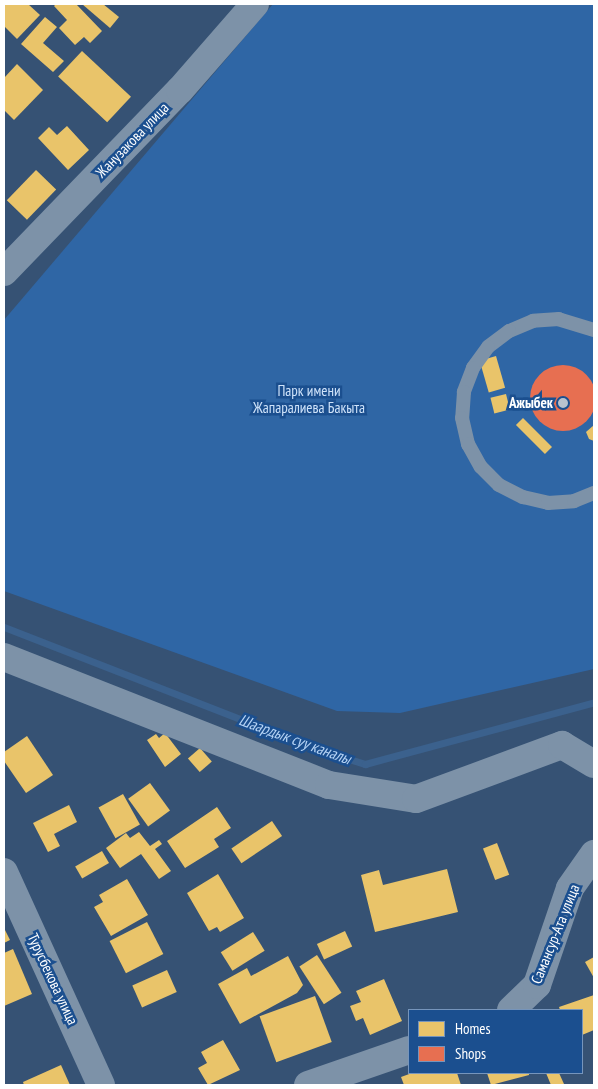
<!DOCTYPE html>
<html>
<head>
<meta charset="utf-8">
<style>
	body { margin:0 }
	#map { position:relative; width:598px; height:1089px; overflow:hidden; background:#365274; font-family:"PT Sans Narrow",sans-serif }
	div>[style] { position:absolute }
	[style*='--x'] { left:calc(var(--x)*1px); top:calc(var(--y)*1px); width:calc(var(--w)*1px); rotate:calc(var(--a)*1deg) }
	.green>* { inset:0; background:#2f66a5 }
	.homes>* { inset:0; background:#e9c46a; transform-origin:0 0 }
	.shops>* { inset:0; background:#e76f51 }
	.round { border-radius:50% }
	.stream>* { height:7px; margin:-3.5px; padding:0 3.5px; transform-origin:3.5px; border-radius:3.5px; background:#3b618d }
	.service>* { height:14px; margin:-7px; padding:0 7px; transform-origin:7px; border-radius:7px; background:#7d92a8 }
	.minor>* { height:28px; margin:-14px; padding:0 14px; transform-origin:14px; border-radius:14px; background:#7d92a8 }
	.dots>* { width:14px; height:14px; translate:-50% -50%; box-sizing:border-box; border:2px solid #1b4f8f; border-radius:50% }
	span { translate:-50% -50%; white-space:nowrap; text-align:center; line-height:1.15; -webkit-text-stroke:5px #1b4f8f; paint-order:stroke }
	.street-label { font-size:15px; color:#fff }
	.park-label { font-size:15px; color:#cfe3fa }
	.poi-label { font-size:15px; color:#fff; font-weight:700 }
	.right { translate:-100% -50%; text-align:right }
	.water-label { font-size:16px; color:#b5d3f5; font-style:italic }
	.frame { position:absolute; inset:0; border:5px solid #fff; pointer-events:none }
	.legend { position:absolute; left:408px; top:1009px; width:175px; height:65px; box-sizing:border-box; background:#1b4f8f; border:1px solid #7695bc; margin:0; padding:6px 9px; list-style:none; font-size:15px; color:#fff }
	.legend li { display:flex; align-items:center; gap:10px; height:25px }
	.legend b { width:25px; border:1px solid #7695bc }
</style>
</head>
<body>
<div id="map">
	<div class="green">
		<i style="clip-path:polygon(273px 4px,594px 4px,594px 669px,400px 713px,337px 711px,4px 591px,4px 320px)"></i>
	</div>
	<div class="homes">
		<i style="clip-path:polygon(4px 4px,28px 4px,40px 15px,17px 39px,4px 26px)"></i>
		<i style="clip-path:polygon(56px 4px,76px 4px,102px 31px,90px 43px,84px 37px,75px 45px,59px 28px,67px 20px,54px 6px)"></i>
		<i style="clip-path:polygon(82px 4px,103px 4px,119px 17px,110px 28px)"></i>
		<i style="clip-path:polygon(45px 17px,57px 27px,43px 43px,64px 61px,53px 72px,21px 44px)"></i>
		<i style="left:82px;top:51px;width:67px;height:35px;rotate:43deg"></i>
		<i style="clip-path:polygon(17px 64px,43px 90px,14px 120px,4px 110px,4px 78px)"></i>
		<i style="clip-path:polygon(67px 126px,89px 150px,68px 170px,38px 138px,49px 127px,57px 135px)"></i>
		<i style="left:36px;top:170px;width:28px;height:42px;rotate:44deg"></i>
		<i style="left:496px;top:356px;width:33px;height:17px;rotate:74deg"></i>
		<i style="left:506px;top:394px;width:16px;height:16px;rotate:76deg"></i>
		<i style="left:523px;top:418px;width:41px;height:10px;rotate:45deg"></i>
		<i style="clip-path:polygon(594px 425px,594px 441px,589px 439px,586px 432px)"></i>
		<i style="clip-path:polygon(165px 733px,181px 754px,165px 767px,147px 740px,156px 734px,159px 738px)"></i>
		<i style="clip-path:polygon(27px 736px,53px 775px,26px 793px,4px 761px,4px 752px)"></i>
		<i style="left:200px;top:748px;width:18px;height:16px;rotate:49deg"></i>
		<i style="left:150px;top:783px;width:34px;height:27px;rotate:54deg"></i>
		<i style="left:123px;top:794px;width:35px;height:28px;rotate:61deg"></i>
		<i style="clip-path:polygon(69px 805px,77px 822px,54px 834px,60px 846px,48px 852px,33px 823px)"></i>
		<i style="clip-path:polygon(217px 807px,231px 828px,214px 839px,219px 847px,185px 868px,167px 841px)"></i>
		<i style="left:272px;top:821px;width:18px;height:49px;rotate:56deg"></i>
		<i style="clip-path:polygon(139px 832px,150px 846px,159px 840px,162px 844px,155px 849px,171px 871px,159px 879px,141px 854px,120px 868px,106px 848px,126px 833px,130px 838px)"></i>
		<i style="left:497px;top:843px;width:34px;height:15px;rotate:69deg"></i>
		<i style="left:102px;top:851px;width:14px;height:31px;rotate:60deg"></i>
		<i style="clip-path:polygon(447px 869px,458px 912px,375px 932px,361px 875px,379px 870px,383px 885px)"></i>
		<i style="clip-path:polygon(218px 874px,244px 918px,220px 932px,217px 927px,209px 931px,187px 893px)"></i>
		<i style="clip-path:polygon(127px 879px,148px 915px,111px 936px,94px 907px,103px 902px,99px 895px)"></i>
		<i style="left:147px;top:922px;width:36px;height:42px;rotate:63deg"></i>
		<i style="clip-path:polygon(4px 928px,10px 940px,4px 943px)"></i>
		<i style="left:345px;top:931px;width:17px;height:31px;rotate:65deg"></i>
		<i style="left:253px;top:932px;width:22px;height:38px;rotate:58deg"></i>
		<i style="clip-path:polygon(13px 949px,32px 994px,4px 1006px,4px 953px)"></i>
		<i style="left:317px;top:955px;width:45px;height:21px;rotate:57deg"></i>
		<i style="clip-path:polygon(288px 956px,303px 985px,297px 993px,240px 1024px,218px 984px,247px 968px,251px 976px)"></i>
		<i style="clip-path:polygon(594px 957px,594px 978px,585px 962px)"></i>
		<i style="left:167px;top:970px;width:24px;height:38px;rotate:66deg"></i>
		<i style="clip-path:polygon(384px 979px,402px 1021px,370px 1035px,363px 1018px,356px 1021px,350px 1006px,361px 1002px,356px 991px)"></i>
		<i style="clip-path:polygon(594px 995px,594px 1030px,582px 1035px,582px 1010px,560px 1010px,559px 1007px)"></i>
		<i style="left:315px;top:996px;width:49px;height:59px;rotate:70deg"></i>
		<i style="clip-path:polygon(223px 1040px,240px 1070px,208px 1085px,198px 1068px,207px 1063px,201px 1052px)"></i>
		<i style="clip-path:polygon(61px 1065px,70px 1085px,24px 1085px,23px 1082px)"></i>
		<i style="clip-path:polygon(412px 1073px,457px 1073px,461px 1085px,404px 1085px,401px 1077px)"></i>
		<i style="clip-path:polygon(487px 1073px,529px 1073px,529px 1075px,491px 1085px)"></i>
		<i style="clip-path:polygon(546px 1073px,559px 1073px,564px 1084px,551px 1085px)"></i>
	</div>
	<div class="shops">
		<i class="round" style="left:530px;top:365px;width:66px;height:66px"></i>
	</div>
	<div class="stream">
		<i style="--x:4;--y:627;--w:330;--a:21.3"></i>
		<i style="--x:311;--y:747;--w:57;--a:17.5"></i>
		<i style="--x:365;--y:764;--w:237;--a:-15.1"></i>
	</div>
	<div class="service">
		<i style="--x:594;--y:330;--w:37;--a:-163"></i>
		<i style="--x:559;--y:319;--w:26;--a:176"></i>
		<i style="--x:533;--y:321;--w:26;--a:157"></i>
		<i style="--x:509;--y:331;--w:26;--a:143"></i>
		<i style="--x:488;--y:347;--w:26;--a:126"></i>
		<i style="--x:473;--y:368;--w:26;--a:111"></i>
		<i style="--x:464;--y:392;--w:26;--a:94"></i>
		<i style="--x:462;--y:418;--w:27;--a:77"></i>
		<i style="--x:468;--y:444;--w:26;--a:61"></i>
		<i style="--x:481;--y:467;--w:25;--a:45"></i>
		<i style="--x:499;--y:485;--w:27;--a:27"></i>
		<i style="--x:523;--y:497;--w:26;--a:13"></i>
		<i style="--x:548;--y:503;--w:26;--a:-4"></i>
		<i style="--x:574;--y:501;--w:22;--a:-22"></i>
	</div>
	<div class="minor">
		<i style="--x:4;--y:272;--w:253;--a:-46"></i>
		<i style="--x:180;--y:90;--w:114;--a:-48.9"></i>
		<i style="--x:4;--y:657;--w:349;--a:21.5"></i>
		<i style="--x:329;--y:785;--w:88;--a:9.1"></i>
		<i style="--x:416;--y:799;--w:156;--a:-20.3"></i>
		<i style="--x:562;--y:745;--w:37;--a:31"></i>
		<i style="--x:4;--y:872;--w:234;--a:65.5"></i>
		<i style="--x:511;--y:1010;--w:36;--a:-44"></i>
		<i style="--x:537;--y:985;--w:102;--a:-71.2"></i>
		<i style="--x:570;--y:888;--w:42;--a:-54.8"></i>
		<i style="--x:308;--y:1085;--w:107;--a:-19.1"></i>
	</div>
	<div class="dots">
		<i style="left:563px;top:403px;background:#b9c2ce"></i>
	</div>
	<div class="street-label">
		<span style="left:132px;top:140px;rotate:-46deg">Жанузакова улица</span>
		<span style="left:555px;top:934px;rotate:-68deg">Самансур-Ата улица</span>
		<span style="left:53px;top:979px;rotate:65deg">Турусбекова улица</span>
	</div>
	<div class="park-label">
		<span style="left:309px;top:399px">Парк имени<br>Жапаралиева Бакыта</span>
	</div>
	<div class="poi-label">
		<span class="right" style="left:553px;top:403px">Ажыбек</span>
	</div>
	<div class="water-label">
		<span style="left:295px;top:739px;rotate:20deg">Шаардык суу каналы</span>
	</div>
	<div class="frame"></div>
	<ul class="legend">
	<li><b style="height:14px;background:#e9c46a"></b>Homes</li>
	<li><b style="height:14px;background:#e76f51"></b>Shops</li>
	</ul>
</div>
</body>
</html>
